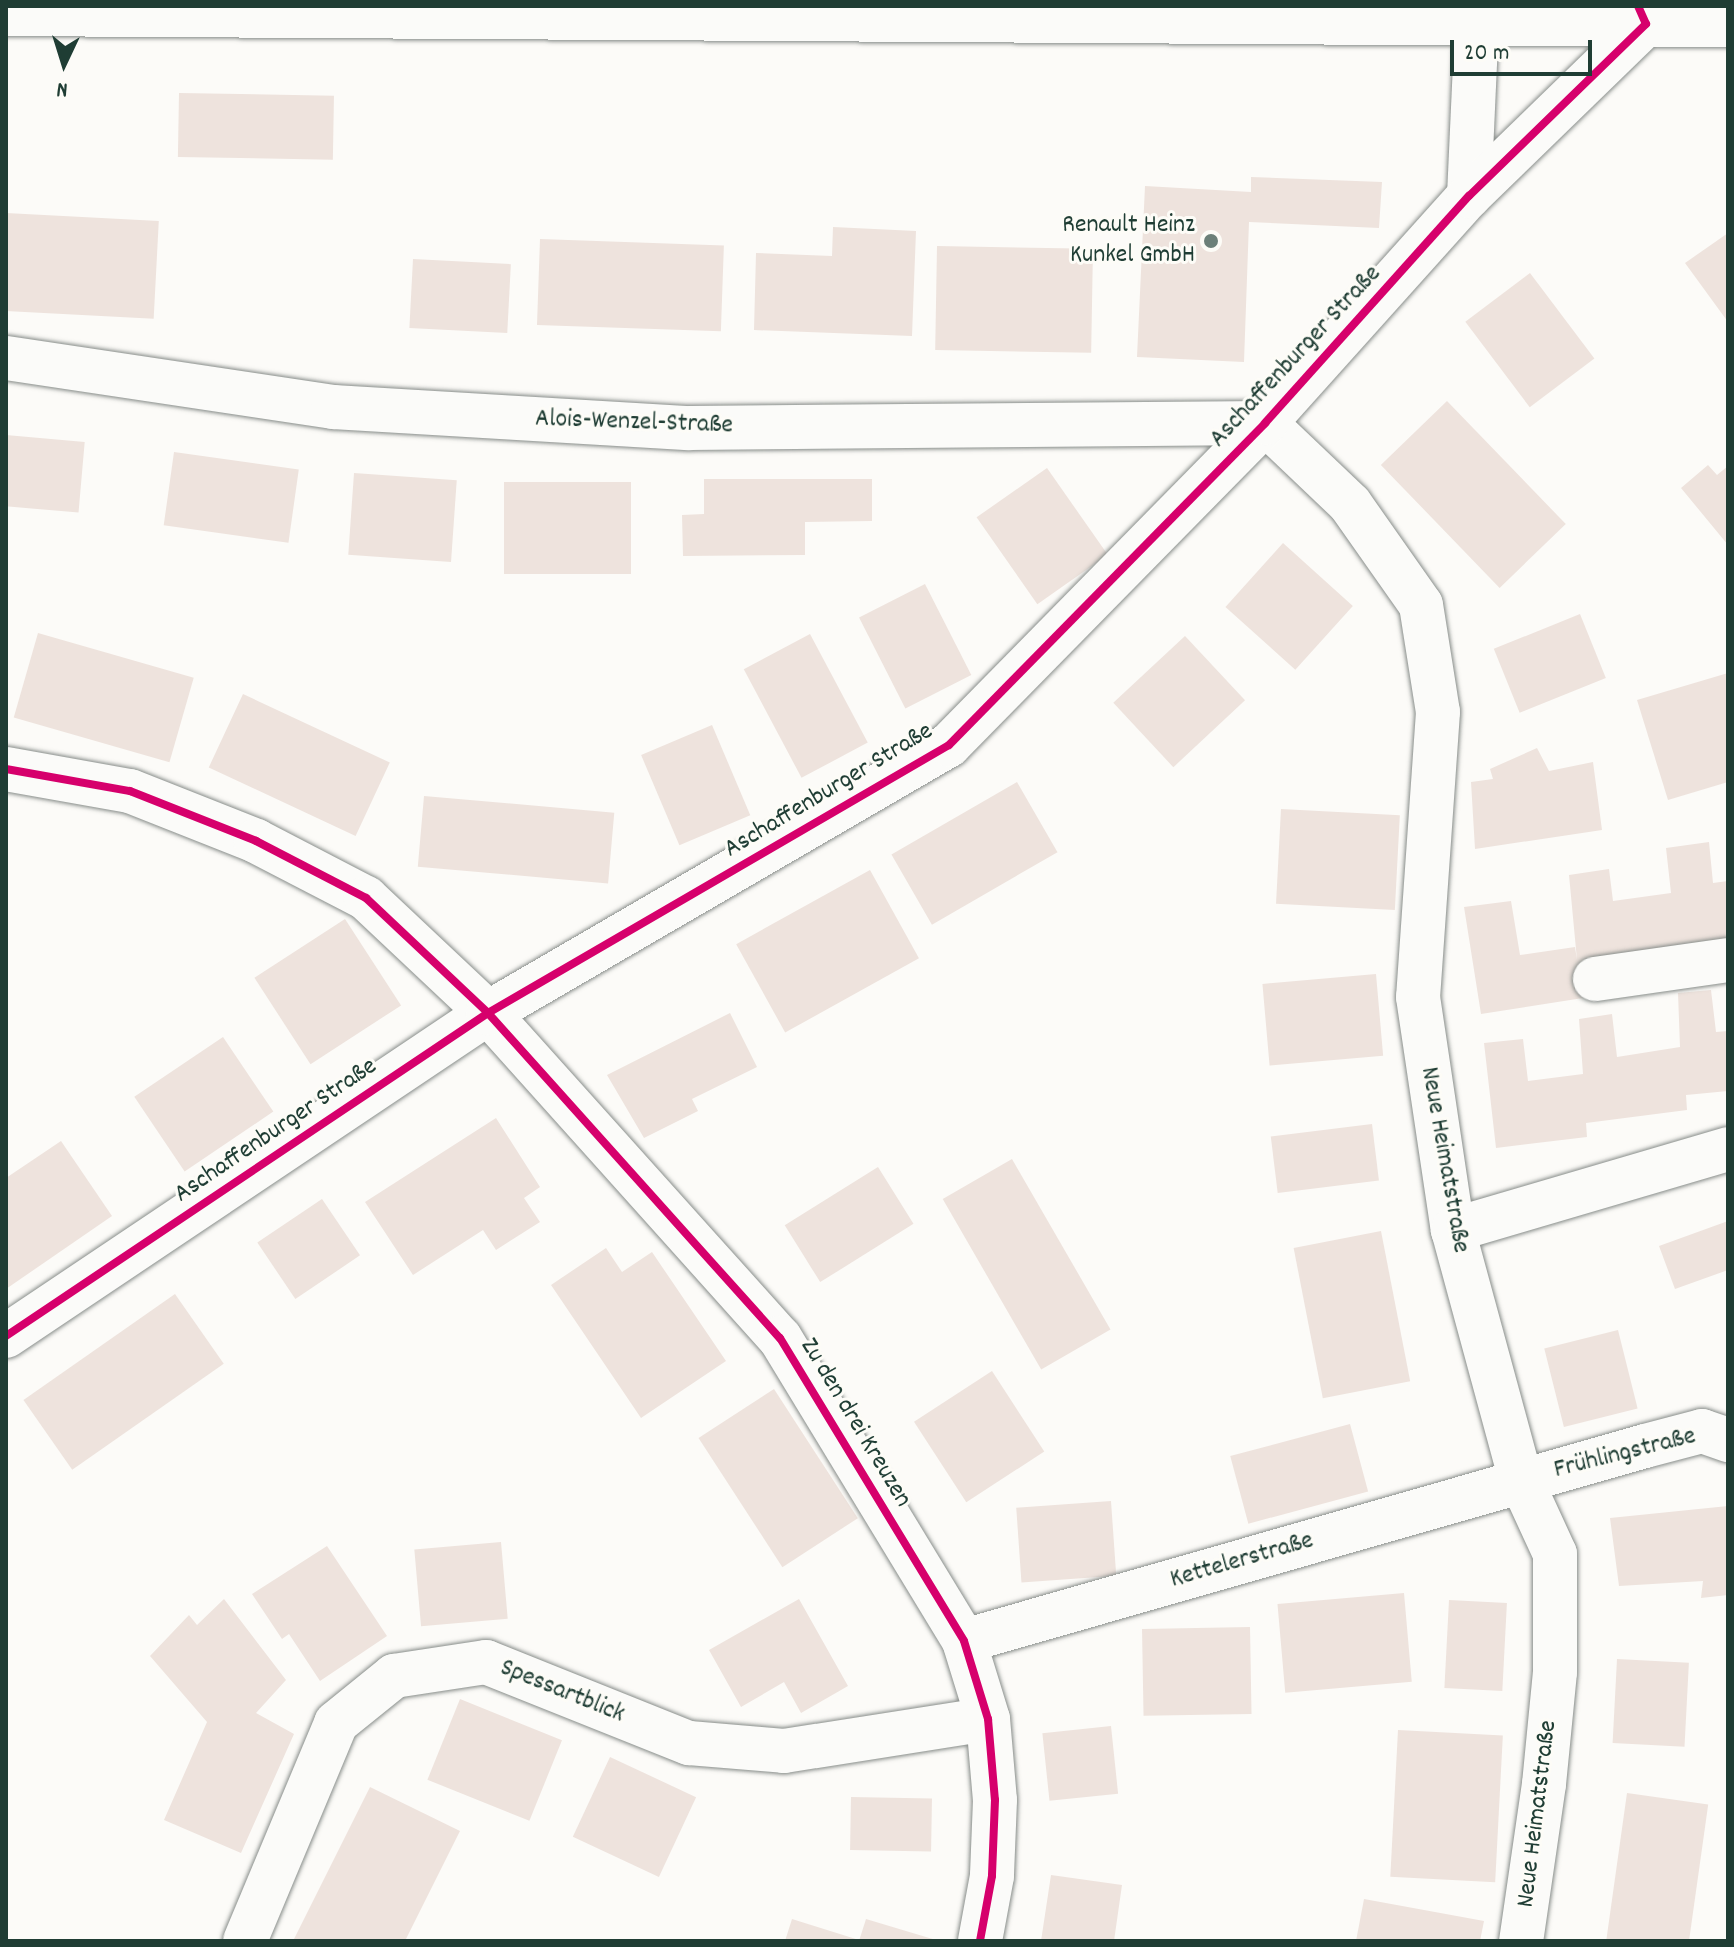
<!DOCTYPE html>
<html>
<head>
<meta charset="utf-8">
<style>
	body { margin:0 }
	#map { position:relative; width:1734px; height:1947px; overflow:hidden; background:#fcfbf8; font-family:Dekko,sans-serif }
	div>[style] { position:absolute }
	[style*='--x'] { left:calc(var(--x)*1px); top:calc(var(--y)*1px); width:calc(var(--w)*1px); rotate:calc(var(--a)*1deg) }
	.building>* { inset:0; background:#eee3dd; transform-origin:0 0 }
	.roads { filter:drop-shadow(0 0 2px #888d8a) drop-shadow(0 0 2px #888d8a) }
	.minor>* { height:44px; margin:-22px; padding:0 22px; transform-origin:22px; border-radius:22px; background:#fbfbf9 }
	.major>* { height:44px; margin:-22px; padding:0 22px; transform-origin:22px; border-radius:22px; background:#fbfbf9 }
	.cycleway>* { height:8px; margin:-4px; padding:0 4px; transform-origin:4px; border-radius:4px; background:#d6006c }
	.dots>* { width:22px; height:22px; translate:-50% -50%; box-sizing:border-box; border:4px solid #fdfcf7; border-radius:50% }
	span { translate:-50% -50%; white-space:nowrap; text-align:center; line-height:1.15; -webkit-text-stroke:6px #fdfcf7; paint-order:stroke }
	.poi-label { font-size:26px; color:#1f3d34 }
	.right { translate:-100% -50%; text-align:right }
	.street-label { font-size:26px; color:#1f3d34 }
	.frame { position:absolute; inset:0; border:8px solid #1f3d34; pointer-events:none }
	.north { position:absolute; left:24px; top:24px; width:80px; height:80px; -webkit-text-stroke:6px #fdfcf7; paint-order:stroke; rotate:184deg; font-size:22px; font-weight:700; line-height:32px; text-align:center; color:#1f3d34 }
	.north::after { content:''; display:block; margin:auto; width:28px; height:36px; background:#1f3d34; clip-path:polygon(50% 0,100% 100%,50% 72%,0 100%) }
	.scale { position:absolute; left:1450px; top:40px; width:142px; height:36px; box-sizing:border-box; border:4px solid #1f3d34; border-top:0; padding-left:10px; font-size:24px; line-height:28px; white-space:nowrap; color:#1f3d34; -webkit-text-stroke:6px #fdfcf7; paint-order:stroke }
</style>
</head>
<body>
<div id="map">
	<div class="building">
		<i style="left:179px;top:93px;width:155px;height:64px;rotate:1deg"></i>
		<i style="clip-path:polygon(1251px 177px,1382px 182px,1379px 228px,1249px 222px,1244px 362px,1137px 357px,1145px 186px,1251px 192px)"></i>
		<i style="left:6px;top:213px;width:153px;height:98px;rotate:3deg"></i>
		<i style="clip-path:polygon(833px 227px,916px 231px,912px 336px,754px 330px,756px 253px,832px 256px)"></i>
		<i style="clip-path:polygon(1728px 233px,1728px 322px,1685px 263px)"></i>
		<i style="left:540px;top:239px;width:184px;height:86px;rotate:2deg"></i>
		<i style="left:937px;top:246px;width:156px;height:104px;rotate:1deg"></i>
		<i style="left:413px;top:259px;width:98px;height:69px;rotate:3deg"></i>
		<i style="left:1530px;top:273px;width:107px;height:81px;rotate:53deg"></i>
		<i style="left:1447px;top:401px;width:171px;height:92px;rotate:46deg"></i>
		<i style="left:6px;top:435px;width:79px;height:71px;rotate:5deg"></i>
		<i style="left:174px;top:452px;width:126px;height:74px;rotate:8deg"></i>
		<i style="clip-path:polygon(1708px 465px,1717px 475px,1728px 466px,1728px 545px,1681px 488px)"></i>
		<i style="left:1047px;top:468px;width:106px;height:86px;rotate:55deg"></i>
		<i style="left:354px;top:473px;width:103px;height:82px;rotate:4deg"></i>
		<i style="clip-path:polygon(704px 479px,872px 479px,872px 521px,805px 522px,805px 555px,683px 556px,682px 515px,704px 514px)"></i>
		<i style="left:504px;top:482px;width:127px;height:92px"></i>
		<i style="left:1283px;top:543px;width:94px;height:86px;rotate:42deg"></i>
		<i style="left:925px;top:584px;width:102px;height:74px;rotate:63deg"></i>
		<i style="left:1580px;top:614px;width:69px;height:93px;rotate:68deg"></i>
		<i style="left:38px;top:633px;width:162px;height:88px;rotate:16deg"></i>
		<i style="left:810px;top:634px;width:123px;height:75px;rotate:62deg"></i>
		<i style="left:1185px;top:636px;width:88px;height:98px;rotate:47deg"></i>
		<i style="clip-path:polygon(1728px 673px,1728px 782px,1668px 800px,1637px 700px)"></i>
		<i style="left:243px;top:694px;width:162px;height:81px;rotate:25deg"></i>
		<i style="left:712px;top:725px;width:98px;height:77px;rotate:67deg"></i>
		<i style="clip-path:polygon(1537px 748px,1549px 771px,1593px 762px,1602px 830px,1475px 849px,1471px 782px,1493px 779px,1490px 769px)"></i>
		<i style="left:1017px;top:782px;width:81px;height:145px;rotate:60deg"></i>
		<i style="left:424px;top:796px;width:191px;height:71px;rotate:5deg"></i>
		<i style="left:1281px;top:809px;width:119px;height:95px;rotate:3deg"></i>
		<i style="clip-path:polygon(1709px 842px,1713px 883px,1728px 881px,1728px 948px,1578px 968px,1583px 998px,1481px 1014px,1464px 907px,1511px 901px,1520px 955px,1575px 947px,1577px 960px,1569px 875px,1609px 869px,1613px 901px,1671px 893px,1666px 848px)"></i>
		<i style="left:870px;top:870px;width:101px;height:153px;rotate:61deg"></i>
		<i style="left:345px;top:919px;width:103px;height:108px;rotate:57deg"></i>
		<i style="left:1376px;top:974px;width:82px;height:114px;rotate:85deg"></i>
		<i style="clip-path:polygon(1711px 990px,1716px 1032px,1728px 1031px,1728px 1091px,1686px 1095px,1687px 1110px,1586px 1123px,1587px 1137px,1496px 1148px,1484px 1043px,1523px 1039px,1528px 1081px,1583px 1074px,1579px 1019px,1612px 1014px,1617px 1057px,1680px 1047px,1678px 993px)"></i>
		<i style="clip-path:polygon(730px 1013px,757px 1067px,692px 1099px,698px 1111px,644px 1138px,607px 1075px)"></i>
		<i style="left:223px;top:1037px;width:90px;height:107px;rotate:56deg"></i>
		<i style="clip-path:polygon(496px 1118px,540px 1187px,524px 1198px,540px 1222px,496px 1250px,483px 1230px,413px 1275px,365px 1202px)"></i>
		<i style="left:1372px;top:1124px;width:57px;height:102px;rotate:83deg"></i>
		<i style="clip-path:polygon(61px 1141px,112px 1216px,6px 1289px,6px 1178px)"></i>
		<i style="left:1012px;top:1159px;width:197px;height:80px;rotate:60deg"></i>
		<i style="left:878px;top:1167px;width:67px;height:110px;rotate:58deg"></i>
		<i style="left:322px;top:1199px;width:68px;height:78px;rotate:56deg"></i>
		<i style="clip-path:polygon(1728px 1221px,1728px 1270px,1675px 1289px,1659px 1246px)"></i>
		<i style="left:1381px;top:1231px;width:153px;height:89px;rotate:79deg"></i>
		<i style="clip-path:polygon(606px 1248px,622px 1272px,652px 1252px,726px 1361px,641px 1418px,551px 1285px)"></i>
		<i style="left:175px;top:1294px;width:85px;height:185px;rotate:55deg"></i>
		<i style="left:1618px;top:1330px;width:81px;height:76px;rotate:76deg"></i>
		<i style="left:992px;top:1371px;width:96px;height:93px;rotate:57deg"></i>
		<i style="left:774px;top:1389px;width:154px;height:90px;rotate:57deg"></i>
		<i style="left:1350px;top:1424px;width:70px;height:124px;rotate:75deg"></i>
		<i style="left:1111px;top:1501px;width:75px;height:95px;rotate:86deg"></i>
		<i style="clip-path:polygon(1728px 1506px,1728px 1595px,1701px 1598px,1703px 1581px,1619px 1586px,1610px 1518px)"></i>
		<i style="left:501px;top:1542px;width:77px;height:87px;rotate:85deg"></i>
		<i style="clip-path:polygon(327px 1546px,387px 1636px,320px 1681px,289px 1634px,282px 1639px,252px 1594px)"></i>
		<i style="left:1404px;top:1593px;width:89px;height:127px;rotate:85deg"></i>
		<i style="clip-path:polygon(224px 1599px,286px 1680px,256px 1713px,294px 1734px,241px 1853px,164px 1820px,207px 1722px,150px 1656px,189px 1615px,197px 1625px)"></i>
		<i style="clip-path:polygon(799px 1599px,848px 1686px,801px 1713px,784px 1682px,741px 1707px,709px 1650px)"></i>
		<i style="left:1449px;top:1600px;width:58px;height:88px;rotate:3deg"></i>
		<i style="left:1250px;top:1627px;width:87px;height:108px;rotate:89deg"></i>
		<i style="left:1617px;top:1659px;width:72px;height:84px;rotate:3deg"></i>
		<i style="left:460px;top:1699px;width:110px;height:87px;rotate:22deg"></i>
		<i style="left:1111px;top:1726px;width:68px;height:69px;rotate:84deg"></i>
		<i style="left:1398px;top:1730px;width:105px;height:147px;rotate:3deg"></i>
		<i style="left:610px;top:1757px;width:95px;height:88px;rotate:25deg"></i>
		<i style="clip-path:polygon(370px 1787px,460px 1831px,405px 1941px,293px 1941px)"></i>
		<i style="left:1627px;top:1793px;width:82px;height:150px;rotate:8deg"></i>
		<i style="left:851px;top:1797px;width:81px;height:53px;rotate:1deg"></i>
		<i style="clip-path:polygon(1051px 1875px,1122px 1885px,1114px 1941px,1041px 1941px)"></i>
		<i style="clip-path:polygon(1364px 1899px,1484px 1921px,1480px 1941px,1356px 1941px)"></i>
		<i style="clip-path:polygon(792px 1919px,859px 1940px,859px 1941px,785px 1941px)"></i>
		<i style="clip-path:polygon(866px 1919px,936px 1940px,935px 1941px,859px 1941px)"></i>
	</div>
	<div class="roads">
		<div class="minor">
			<i style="--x:1469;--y:196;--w:174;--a:-87.4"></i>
			<i style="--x:6;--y:358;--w:331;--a:8.5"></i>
			<i style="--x:333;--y:407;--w:357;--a:3.4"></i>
			<i style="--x:689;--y:428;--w:576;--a:-0.5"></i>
			<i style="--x:1265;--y:423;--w:117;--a:43.6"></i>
			<i style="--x:1350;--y:504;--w:123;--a:54.9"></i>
			<i style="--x:1421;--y:605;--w:108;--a:81"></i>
			<i style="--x:1438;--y:712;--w:286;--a:94"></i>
			<i style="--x:1418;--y:997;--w:236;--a:81.5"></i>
			<i style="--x:1453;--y:1230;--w:259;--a:74.8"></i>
			<i style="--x:1521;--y:1480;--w:81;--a:65.3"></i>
			<i style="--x:1555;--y:1554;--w:118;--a:90"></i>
			<i style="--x:1555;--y:1672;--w:113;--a:95.6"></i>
			<i style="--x:1544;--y:1784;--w:159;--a:98.3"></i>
			<i style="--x:6;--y:769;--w:126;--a:10.1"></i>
			<i style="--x:130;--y:791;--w:136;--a:21.6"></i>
			<i style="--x:256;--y:841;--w:124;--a:27.4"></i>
			<i style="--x:366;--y:898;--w:168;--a:43.3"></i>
			<i style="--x:488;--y:1013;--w:437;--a:48.1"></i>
			<i style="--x:780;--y:1338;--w:354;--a:58.7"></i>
			<i style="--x:964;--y:1641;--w:82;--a:72.9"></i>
			<i style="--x:988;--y:1719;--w:81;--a:85.1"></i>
			<i style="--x:995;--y:1800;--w:76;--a:92.3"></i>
			<i style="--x:992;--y:1876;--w:66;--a:100.5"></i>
			<i style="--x:1595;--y:979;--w:134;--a:-8.1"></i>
			<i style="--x:1453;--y:1230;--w:287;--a:-16.4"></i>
			<i style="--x:6;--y:1336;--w:580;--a:-33.83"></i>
			<i style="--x:488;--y:1013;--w:533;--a:-30.17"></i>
			<i style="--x:949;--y:745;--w:451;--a:-45.5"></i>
			<i style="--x:1265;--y:423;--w:305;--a:-48.1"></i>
			<i style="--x:1469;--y:196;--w:247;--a:-44.2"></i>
			<i style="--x:964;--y:1641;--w:708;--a:-15.98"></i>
			<i style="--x:1645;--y:1446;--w:59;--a:-14.7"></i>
			<i style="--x:1702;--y:1431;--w:28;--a:19"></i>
			<i style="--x:245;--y:1941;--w:236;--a:-67.3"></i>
			<i style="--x:336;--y:1723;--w:75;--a:-39"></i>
			<i style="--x:394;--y:1676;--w:93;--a:-8.7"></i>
			<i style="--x:486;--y:1662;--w:219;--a:21.8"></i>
			<i style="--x:689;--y:1743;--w:95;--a:4.8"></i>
			<i style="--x:784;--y:1751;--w:206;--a:-8.9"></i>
		</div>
		<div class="major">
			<i style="--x:6;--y:14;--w:1722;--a:0.37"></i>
		</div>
	</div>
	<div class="cycleway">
		<i style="--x:6;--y:769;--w:126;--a:10.1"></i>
		<i style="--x:130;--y:791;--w:136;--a:21.6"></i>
		<i style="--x:256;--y:841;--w:124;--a:27.4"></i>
		<i style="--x:366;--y:898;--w:168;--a:43.3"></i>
		<i style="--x:488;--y:1013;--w:437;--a:48.1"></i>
		<i style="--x:780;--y:1338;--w:354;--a:58.7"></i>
		<i style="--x:964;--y:1641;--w:82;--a:72.9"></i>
		<i style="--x:988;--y:1719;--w:81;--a:85.1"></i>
		<i style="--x:995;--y:1800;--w:76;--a:92.3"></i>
		<i style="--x:992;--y:1876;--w:66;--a:100.5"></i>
		<i style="--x:6;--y:1336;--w:580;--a:-33.83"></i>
		<i style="--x:488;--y:1013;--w:533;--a:-30.17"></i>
		<i style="--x:949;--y:745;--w:451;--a:-45.5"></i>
		<i style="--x:1265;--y:423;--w:305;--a:-48.1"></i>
		<i style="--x:1469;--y:196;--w:247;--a:-44.2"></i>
		<i style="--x:1646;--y:24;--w:20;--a:-114"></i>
	</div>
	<div class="dots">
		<i style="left:1211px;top:241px;background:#6c8079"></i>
	</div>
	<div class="poi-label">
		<span class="right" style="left:1195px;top:241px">Renault Heinz<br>Kunkel GmbH</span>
	</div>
	<div class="street-label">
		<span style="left:1296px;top:357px;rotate:-47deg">Aschaffenburger Straße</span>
		<span style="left:634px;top:423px;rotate:2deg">Alois-Wenzel-Straße</span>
		<span style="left:829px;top:791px;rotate:-31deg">Aschaffenburger Straße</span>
		<span style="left:276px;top:1131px;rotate:-34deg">Aschaffenburger Straße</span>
		<span style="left:1444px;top:1160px;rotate:80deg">Neue Heimatstraße</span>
		<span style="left:855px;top:1423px;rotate:59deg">Zu den drei Kreuzen</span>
		<span style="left:1625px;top:1454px;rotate:-14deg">Frühlingstraße</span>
		<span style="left:1242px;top:1561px;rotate:-16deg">Kettelerstraße</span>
		<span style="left:562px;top:1692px;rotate:22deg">Spessartblick</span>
		<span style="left:1538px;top:1814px;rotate:-83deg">Neue Heimatstraße</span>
	</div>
	<div class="frame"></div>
	<div class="north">N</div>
	<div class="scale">20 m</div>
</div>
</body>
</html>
